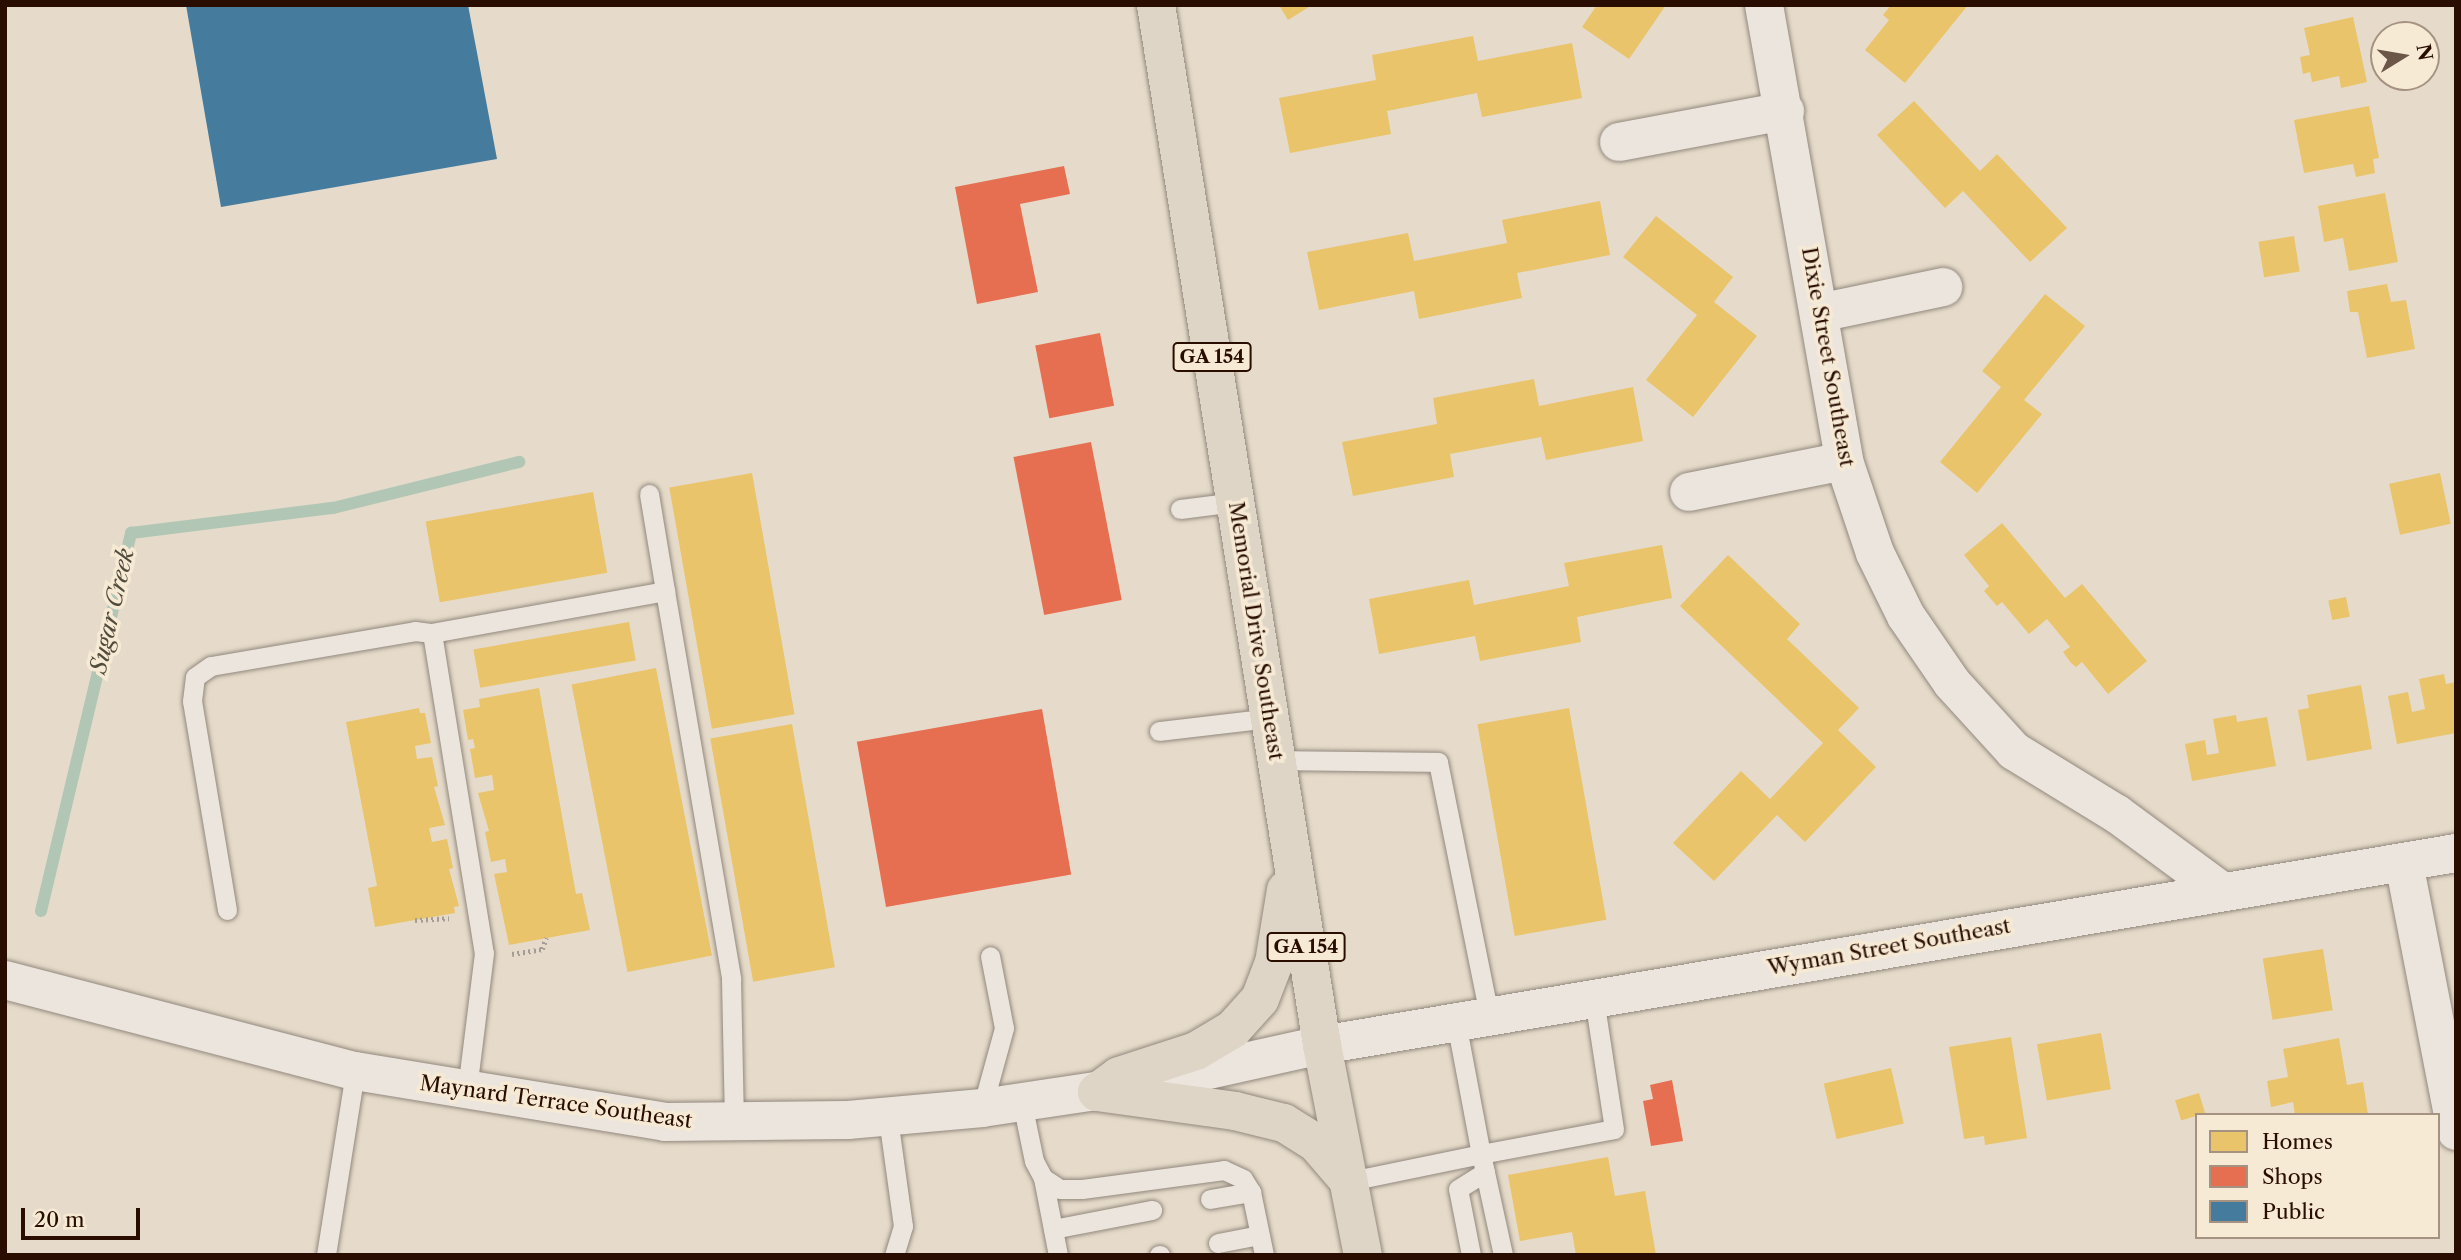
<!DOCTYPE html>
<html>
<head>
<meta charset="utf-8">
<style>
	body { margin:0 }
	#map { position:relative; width:2461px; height:1260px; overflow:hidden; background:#e6dbca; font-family:"Libre Caslon Text",serif }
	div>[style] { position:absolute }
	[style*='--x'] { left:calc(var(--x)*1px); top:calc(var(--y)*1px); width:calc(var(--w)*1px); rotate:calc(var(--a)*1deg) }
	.homes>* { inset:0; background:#e9c46a; transform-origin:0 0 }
	.shops>* { inset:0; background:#e76f51; transform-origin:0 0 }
	.public>* { inset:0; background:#457b9d }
	.stream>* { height:12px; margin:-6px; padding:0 6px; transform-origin:6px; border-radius:6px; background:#b2c6b5 }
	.path>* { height:4.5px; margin-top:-2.25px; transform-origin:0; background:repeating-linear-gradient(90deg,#a59d95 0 2px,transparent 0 5.5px) }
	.roads { filter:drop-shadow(0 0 2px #92887d) drop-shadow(0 0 2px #92887d) }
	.lane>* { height:19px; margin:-9.5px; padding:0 9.5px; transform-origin:9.5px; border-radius:9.5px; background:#ebe5dd }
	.street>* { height:38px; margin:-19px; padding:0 19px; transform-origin:19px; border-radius:19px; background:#ebe5dd }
	.secondary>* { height:38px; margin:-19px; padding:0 19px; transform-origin:19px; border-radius:19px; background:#ebe5dd }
	.primary>* { height:38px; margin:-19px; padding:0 19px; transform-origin:19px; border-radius:19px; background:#ded5c7 }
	span { translate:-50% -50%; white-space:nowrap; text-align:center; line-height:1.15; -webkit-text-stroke:7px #f7ead5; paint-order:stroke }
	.shield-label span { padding:2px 5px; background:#f7ead5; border:2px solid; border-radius:5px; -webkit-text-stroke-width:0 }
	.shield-label { font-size:19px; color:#290e00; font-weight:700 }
	.street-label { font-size:21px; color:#290e00 }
	.water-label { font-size:23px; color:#514b3c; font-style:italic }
	.frame { position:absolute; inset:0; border:7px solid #290e00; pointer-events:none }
	.legend { position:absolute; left:2195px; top:1113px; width:245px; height:126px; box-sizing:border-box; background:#f7ead5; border:2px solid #a59280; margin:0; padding:9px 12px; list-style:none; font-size:21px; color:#290e00 }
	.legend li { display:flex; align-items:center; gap:14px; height:35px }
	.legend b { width:35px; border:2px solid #a59280 }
	.north { position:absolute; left:2370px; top:21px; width:70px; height:70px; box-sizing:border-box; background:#f7ead5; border:2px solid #a59280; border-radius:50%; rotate:79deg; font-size:19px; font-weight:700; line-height:28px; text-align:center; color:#290e00 }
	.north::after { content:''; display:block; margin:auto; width:24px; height:32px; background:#6b5647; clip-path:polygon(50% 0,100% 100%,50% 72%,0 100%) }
	.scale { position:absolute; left:21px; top:1208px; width:119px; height:32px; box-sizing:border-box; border:4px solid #290e00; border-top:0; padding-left:9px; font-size:21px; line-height:24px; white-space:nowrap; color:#290e00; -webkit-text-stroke:5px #f7ead5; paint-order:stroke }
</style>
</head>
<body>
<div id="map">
	<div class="homes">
		<i style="clip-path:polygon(1279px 5px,1312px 5px,1288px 20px)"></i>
		<i style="clip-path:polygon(1597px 5px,1666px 5px,1629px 59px,1582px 27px)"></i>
		<i style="clip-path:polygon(1891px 5px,1968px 5px,1905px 83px,1865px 50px,1889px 20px,1883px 15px)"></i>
		<i style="clip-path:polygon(2353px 17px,2367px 82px,2341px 88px,2339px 76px,2312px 82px,2310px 72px,2303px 74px,2300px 57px,2310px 55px,2304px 28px)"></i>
		<i style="clip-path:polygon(1473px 36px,1478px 61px,1572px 43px,1582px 98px,1482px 117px,1477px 93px,1387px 111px,1391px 134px,1290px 153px,1279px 98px,1376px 80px,1372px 55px)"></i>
		<i style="clip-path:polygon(1914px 101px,1980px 171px,1997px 154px,2067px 228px,2030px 262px,1963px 191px,1945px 208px,1877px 135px)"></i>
		<i style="clip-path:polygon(2369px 106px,2379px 158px,2373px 159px,2375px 173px,2356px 177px,2353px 164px,2304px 173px,2294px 120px)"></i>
		<i style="clip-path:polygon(2385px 193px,2398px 262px,2349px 271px,2343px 238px,2324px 242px,2318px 206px)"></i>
		<i style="clip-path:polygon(1600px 201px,1610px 255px,1517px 273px,1522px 298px,1419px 319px,1414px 291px,1319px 310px,1307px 252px,1408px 233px,1414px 261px,1507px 243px,1502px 220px)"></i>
		<i style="clip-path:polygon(1656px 216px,1733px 277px,1714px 302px,1757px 336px,1693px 417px,1646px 380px,1697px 315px,1623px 257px)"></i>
		<i style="left:2294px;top:236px;width:36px;height:36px;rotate:81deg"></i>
		<i style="clip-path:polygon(2387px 284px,2391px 302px,2406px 300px,2415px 349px,2367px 358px,2358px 312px,2350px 312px,2347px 291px)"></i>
		<i style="clip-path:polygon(2045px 294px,2085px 326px,2024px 400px,2042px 414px,1977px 493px,1940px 462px,2001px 387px,1982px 371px)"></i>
		<i style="clip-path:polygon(1534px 379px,1539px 406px,1633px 387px,1643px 441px,1546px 460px,1541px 437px,1450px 454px,1454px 477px,1353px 496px,1342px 442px,1437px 424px,1433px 398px)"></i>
		<i style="left:752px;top:473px;width:245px;height:84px;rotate:80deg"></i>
		<i style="left:2440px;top:473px;width:52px;height:52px;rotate:78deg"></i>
		<i style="left:593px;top:492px;width:82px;height:170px;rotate:80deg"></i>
		<i style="clip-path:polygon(2002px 523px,2065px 598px,2082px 584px,2147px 661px,2108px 694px,2082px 662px,2076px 667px,2071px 663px,2063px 652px,2070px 647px,2047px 619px,2029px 634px,2002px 602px,1997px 606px,1984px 591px,1989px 586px,1964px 555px)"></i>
		<i style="clip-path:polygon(1662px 545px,1672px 598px,1577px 617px,1581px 642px,1480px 661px,1475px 636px,1379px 654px,1369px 599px,1469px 580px,1474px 605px,1569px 586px,1564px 563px)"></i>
		<i style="clip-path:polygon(1728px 555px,1800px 624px,1787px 639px,1859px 708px,1838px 730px,1876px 767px,1805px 842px,1777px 815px,1714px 881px,1673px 843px,1741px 771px,1770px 799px,1823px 743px,1680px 606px)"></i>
		<i style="left:2346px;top:597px;width:20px;height:18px;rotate:79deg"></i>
		<i style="left:629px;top:622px;width:39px;height:158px;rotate:80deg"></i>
		<i style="left:656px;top:668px;width:293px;height:86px;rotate:79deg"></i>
		<i style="clip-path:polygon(2444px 674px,2446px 684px,2456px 682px,2456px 733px,2397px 744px,2388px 696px,2408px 692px,2412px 712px,2425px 709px,2419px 679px)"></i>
		<i style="clip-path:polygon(2361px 685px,2372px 749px,2307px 761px,2298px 710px,2309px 708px,2307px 695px)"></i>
		<i style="clip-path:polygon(539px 688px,576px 894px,582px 893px,590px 930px,509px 945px,494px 874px,507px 872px,505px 859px,491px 862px,485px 832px,489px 831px,478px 793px,494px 790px,492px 775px,475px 778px,470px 749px,475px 748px,473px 739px,468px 740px,463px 710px,480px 707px,479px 699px)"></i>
		<i style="clip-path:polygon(419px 708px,420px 713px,425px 713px,431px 743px,415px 746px,417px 759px,432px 757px,438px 786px,434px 787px,445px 825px,429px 828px,432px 842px,447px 839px,453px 868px,449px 869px,459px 906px,454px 907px,455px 913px,375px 927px,368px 888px,377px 886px,346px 722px)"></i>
		<i style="left:1569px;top:708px;width:215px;height:93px;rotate:80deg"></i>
		<i style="clip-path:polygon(2236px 715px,2237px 722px,2267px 717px,2276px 766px,2192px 781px,2185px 744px,2205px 740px,2207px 755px,2219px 753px,2213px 719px)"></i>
		<i style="left:792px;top:724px;width:247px;height:83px;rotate:80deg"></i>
		<i style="left:2323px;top:949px;width:62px;height:61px;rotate:81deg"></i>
		<i style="left:2101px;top:1033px;width:57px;height:65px;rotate:80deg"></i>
		<i style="clip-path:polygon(2011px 1037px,2027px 1138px,1985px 1145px,1984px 1136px,1964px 1139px,1949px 1047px)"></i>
		<i style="clip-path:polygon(2339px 1038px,2347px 1085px,2363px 1082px,2368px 1115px,2295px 1115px,2293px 1102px,2271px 1107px,2267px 1081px,2288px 1077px,2283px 1049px)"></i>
		<i style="left:1891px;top:1068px;width:57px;height:69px;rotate:77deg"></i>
		<i style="left:2199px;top:1093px;width:21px;height:25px;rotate:73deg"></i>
		<i style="clip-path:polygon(1608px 1157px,1615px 1196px,1645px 1191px,1656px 1255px,1576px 1255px,1572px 1232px,1520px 1241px,1508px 1175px)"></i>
	</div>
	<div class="shops">
		<i style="clip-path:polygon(1064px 166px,1070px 194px,1020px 204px,1038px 292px,977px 304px,955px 187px)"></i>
		<i style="left:1100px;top:333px;width:74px;height:66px;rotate:79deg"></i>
		<i style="left:1091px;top:442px;width:161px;height:79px;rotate:79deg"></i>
		<i style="left:1042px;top:709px;width:168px;height:188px;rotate:80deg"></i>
		<i style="clip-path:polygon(1672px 1080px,1683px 1141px,1651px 1146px,1643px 1101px,1653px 1099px,1650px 1085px)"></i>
	</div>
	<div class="public">
		<i style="clip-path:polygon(186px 5px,468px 5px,497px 159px,221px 207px)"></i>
	</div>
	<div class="stream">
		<i style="--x:41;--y:911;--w:389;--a:-76.6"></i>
		<i style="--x:131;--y:533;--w:204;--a:-7.1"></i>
		<i style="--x:333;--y:508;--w:192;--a:-13.9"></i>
	</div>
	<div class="path">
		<i style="--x:415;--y:920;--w:34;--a:-3"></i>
		<i style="--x:512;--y:954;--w:30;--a:-9"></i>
		<i style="--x:542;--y:949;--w:12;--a:-70"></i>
	</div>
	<div class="roads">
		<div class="lane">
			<i style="--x:649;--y:494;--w:98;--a:80.6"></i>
			<i style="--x:1180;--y:509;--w:55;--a:-7.3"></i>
			<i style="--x:432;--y:633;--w:324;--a:80.8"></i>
			<i style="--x:484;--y:953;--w:138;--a:97.1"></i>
			<i style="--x:1159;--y:731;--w:112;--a:-6.7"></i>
			<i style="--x:1276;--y:760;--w:162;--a:0.7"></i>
			<i style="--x:1438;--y:762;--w:259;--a:78.6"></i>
			<i style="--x:227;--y:910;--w:212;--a:-99.5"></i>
			<i style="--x:192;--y:701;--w:24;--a:-83"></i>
			<i style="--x:195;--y:677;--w:19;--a:-35"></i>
			<i style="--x:211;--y:666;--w:207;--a:-9.7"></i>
			<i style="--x:415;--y:631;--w:17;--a:7"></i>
			<i style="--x:432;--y:633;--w:237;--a:-10.2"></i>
			<i style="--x:665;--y:591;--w:394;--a:80.3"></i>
			<i style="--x:731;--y:979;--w:145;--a:88.8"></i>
			<i style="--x:1456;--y:1022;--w:134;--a:79.3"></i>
			<i style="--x:1481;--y:1154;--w:135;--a:-10.6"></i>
			<i style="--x:1614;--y:1129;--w:132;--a:-98.7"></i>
			<i style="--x:1022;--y:1103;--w:59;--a:78.3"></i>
			<i style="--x:1034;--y:1161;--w:19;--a:62"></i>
			<i style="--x:1043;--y:1178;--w:20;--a:33"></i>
			<i style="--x:1060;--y:1189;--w:22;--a:0"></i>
			<i style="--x:1082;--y:1189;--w:143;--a:-7.6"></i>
			<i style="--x:1224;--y:1170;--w:21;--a:25"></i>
			<i style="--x:1243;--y:1179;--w:15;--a:58"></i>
			<i style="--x:1251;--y:1192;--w:64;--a:78.3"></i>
			<i style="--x:982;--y:1108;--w:83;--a:-74.6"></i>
			<i style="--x:1004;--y:1028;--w:73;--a:-101"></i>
			<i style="--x:888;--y:1118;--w:109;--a:82.1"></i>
			<i style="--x:903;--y:1226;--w:30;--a:107"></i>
			<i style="--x:1043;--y:1178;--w:78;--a:79"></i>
			<i style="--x:1350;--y:1181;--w:134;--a:-11.6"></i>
			<i style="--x:1481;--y:1154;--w:103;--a:77.7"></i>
			<i style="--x:1210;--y:1199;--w:42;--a:-9.7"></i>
			<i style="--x:1053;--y:1229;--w:101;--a:-10.9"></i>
			<i style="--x:1218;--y:1243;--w:42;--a:-11"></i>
			<i style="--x:326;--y:1255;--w:186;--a:-81"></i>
			<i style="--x:1159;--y:1255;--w:1;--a:0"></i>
			<i style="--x:1471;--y:1255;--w:67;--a:-101.1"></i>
			<i style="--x:1458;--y:1189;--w:32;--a:-32"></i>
		</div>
		<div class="street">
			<i style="--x:1764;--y:5;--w:463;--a:80"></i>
			<i style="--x:1844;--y:461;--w:97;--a:71.4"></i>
			<i style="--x:1875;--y:553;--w:70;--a:63.8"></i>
			<i style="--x:1906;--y:616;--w:81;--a:55.5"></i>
			<i style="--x:1952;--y:683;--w:92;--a:47.6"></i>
			<i style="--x:2014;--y:751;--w:121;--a:31.5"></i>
			<i style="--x:2117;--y:814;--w:128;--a:36.4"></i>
			<i style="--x:1619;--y:142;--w:169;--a:-10.6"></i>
			<i style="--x:1819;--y:313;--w:127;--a:-11.8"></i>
			<i style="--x:1689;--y:492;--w:158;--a:-11.3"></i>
			<i style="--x:2404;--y:863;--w:273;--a:79"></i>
		</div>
		<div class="secondary">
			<i style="--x:5;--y:980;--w:362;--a:14.6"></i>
			<i style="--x:355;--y:1071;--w:314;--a:9.3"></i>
			<i style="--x:665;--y:1122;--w:183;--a:-0.6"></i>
			<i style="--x:848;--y:1120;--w:135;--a:-5.1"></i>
			<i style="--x:982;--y:1108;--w:170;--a:-8.5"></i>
			<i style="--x:1150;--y:1083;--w:176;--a:-12.5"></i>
			<i style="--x:1322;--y:1045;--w:1150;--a:-9.61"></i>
		</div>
		<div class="primary">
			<i style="--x:1156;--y:5;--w:1053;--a:80.93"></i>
			<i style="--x:1322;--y:1045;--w:214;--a:79"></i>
			<i style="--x:1097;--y:1092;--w:27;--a:-36"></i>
			<i style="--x:1119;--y:1076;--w:81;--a:-18"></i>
			<i style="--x:1196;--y:1051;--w:43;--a:-30.7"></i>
			<i style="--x:1233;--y:1029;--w:40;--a:-48"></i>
			<i style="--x:1260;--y:999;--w:39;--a:-69"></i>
			<i style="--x:1274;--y:963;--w:74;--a:-80.7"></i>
			<i style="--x:1097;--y:1092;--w:139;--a:7.8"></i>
			<i style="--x:1235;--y:1111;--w:50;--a:13.8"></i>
			<i style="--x:1284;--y:1123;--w:39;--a:32"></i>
			<i style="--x:1317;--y:1144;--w:48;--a:49.3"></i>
		</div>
	</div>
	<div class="shield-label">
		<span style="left:1212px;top:357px">GA 154</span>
		<span style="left:1306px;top:947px">GA 154</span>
	</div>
	<div class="street-label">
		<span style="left:1828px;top:357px;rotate:80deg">Dixie Street Southeast</span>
		<span style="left:1256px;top:631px;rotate:81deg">Memorial Drive Southeast</span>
		<span style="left:1889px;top:947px;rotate:-10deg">Wyman Street Southeast</span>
		<span style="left:556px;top:1102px;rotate:8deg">Maynard Terrace Southeast</span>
	</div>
	<div class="water-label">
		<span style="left:112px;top:611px;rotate:-77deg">Sugar Creek</span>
	</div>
	<div class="frame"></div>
	<ul class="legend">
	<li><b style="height:19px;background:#e9c46a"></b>Homes</li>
	<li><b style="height:19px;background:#e76f51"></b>Shops</li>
	<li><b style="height:19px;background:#457b9d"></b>Public</li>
	</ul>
	<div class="north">N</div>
	<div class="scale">20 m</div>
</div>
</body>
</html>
